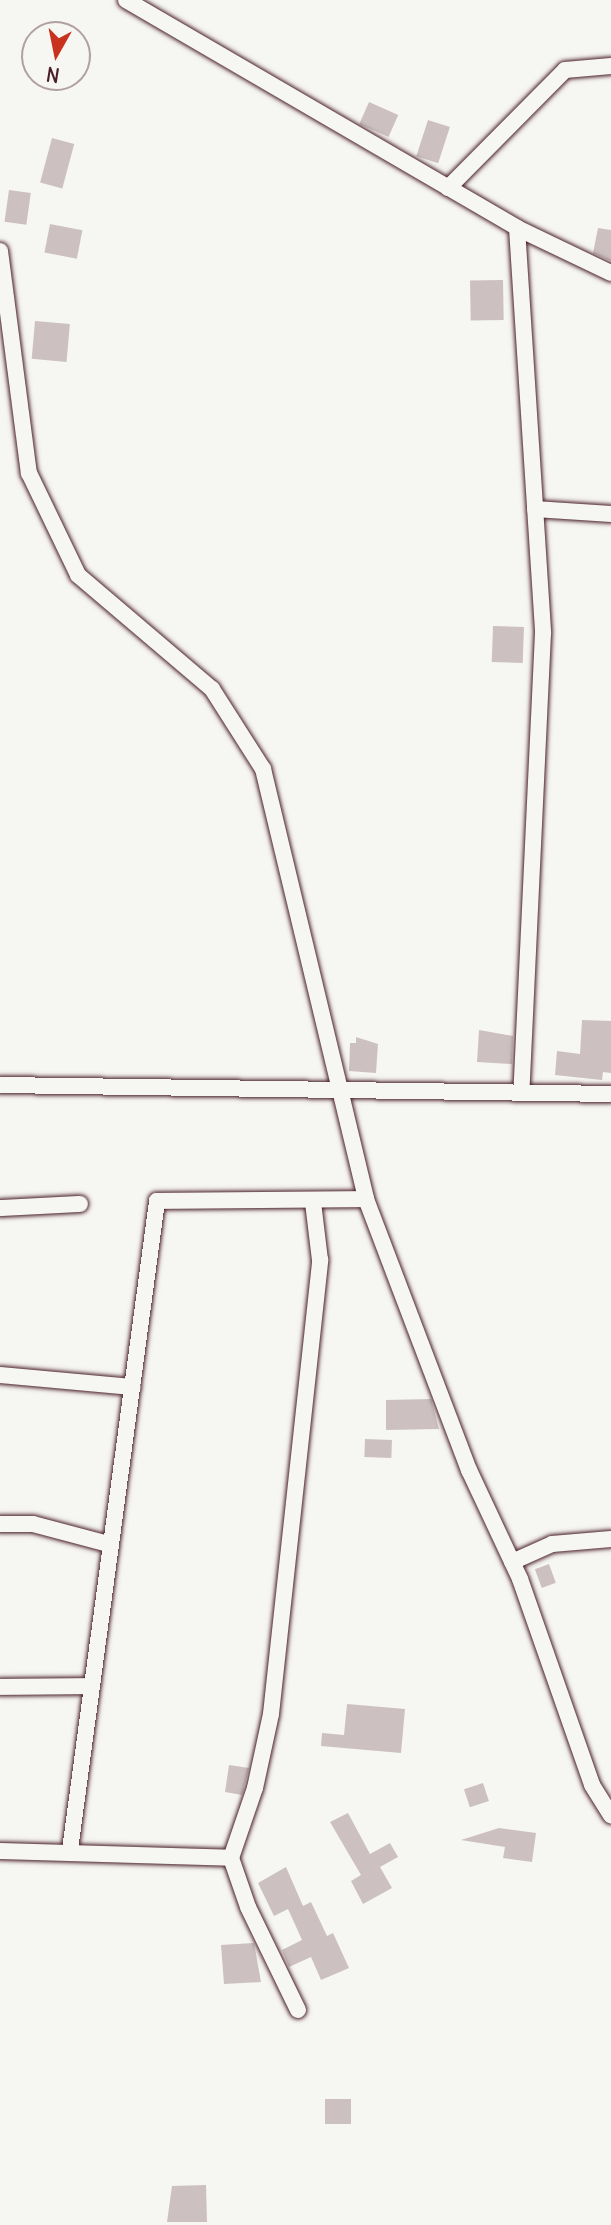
<!DOCTYPE html>
<html>
<head>
<meta charset="utf-8">
<style>
	body { margin:0 }
	#map { position:relative; width:611px; height:2225px; overflow:hidden; background:#f6f6f2; font-family:Delius,sans-serif }
	div>[style] { position:absolute }
	[style*='--x'] { left:calc(var(--x)*1px); top:calc(var(--y)*1px); width:calc(var(--w)*1px); rotate:calc(var(--a)*1deg) }
	.building>* { inset:0; background:#ccc1c0; transform-origin:0 0 }
	.roads { filter:drop-shadow(0 0 2px #4a1f2b) drop-shadow(0 0 2px #4a1f2b) }
	.minor>* { height:16px; margin:-8px; padding:0 8px; transform-origin:8px; border-radius:8px; background:#f6f6f2 }
	span { translate:-50% -50%; white-space:nowrap; text-align:center; line-height:1.15; -webkit-text-stroke:5px #f6f6f2; paint-order:stroke }
	.north { position:absolute; left:21px; top:21px; width:70px; height:70px; box-sizing:border-box; background:#f6f6f2; border:2px solid #b1a0a2; border-radius:50%; rotate:189deg; font-size:19px; font-weight:700; line-height:28px; text-align:center; color:#4a1f2b }
	.north::after { content:''; display:block; margin:auto; width:24px; height:32px; background:#c8321e; clip-path:polygon(50% 0,100% 100%,50% 72%,0 100%) }
</style>
</head>
<body>
<div id="map">
	<div class="building">
		<i style="left:369px;top:102px;width:32px;height:24px;rotate:24deg"></i>
		<i style="left:428px;top:120px;width:23px;height:38px;rotate:18deg"></i>
		<i style="left:52px;top:138px;width:23px;height:46px;rotate:15deg"></i>
		<i style="left:9px;top:190px;width:22px;height:32px;rotate:8deg"></i>
		<i style="left:50px;top:224px;width:33px;height:29px;rotate:11deg"></i>
		<i style="clip-path:polygon(598px 228px,611px 230px,611px 261px,593px 253px)"></i>
		<i style="left:503px;top:280px;width:40px;height:33px;rotate:89deg"></i>
		<i style="left:35px;top:321px;width:35px;height:38px;rotate:5deg"></i>
		<i style="left:493px;top:626px;width:31px;height:36px;rotate:2deg"></i>
		<i style="clip-path:polygon(582px 1020px,611px 1021px,611px 1073px,603px 1072px,602px 1080px,555px 1075px,557px 1051px,580px 1054px)"></i>
		<i style="clip-path:polygon(479px 1030px,513px 1036px,512px 1064px,477px 1062px)"></i>
		<i style="clip-path:polygon(356px 1037px,378px 1044px,376px 1073px,349px 1071px,350px 1043px,356px 1043px)"></i>
		<i style="clip-path:polygon(431px 1399px,439px 1429px,386px 1430px,386px 1400px)"></i>
		<i style="left:365px;top:1439px;width:27px;height:18px;rotate:2deg"></i>
		<i style="left:549px;top:1564px;width:20px;height:15px;rotate:70deg"></i>
		<i style="clip-path:polygon(347px 1704px,405px 1709px,401px 1753px,321px 1746px,322px 1733px,344px 1735px)"></i>
		<i style="clip-path:polygon(229px 1765px,249px 1768px,242px 1795px,225px 1792px)"></i>
		<i style="left:483px;top:1783px;width:19px;height:20px;rotate:72deg"></i>
		<i style="clip-path:polygon(348px 1813px,370px 1854px,390px 1843px,398px 1857px,380px 1867px,392px 1888px,363px 1904px,351px 1881px,361px 1875px,330px 1822px)"></i>
		<i style="clip-path:polygon(499px 1828px,536px 1833px,532px 1862px,503px 1858px,505px 1847px,461px 1840px)"></i>
		<i style="clip-path:polygon(286px 1867px,303px 1906px,311px 1902px,327px 1936px,333px 1933px,349px 1968px,321px 1980px,311px 1957px,289px 1967px,282px 1950px,302px 1940px,288px 1909px,274px 1916px,258px 1883px)"></i>
		<i style="clip-path:polygon(254px 1943px,261px 1982px,224px 1984px,221px 1945px)"></i>
		<i style="left:325px;top:2099px;width:26px;height:25px"></i>
		<i style="clip-path:polygon(206px 2185px,207px 2222px,167px 2222px,172px 2186px)"></i>
	</div>
	<div class="roads">
		<div class="minor">
			<i style="--x:126;--y:0;--w:453;--a:30.2"></i>
			<i style="--x:517;--y:228;--w:104;--a:25.6"></i>
			<i style="--x:448;--y:188;--w:166;--a:-45.2"></i>
			<i style="--x:565;--y:70;--w:46;--a:-5"></i>
			<i style="--x:517;--y:228;--w:406;--a:86.3"></i>
			<i style="--x:543;--y:633;--w:460;--a:92.7"></i>
			<i style="--x:0;--y:251;--w:224;--a:82.6"></i>
			<i style="--x:29;--y:473;--w:113;--a:64.3"></i>
			<i style="--x:78;--y:575;--w:176;--a:40.4"></i>
			<i style="--x:212;--y:689;--w:95;--a:57.5"></i>
			<i style="--x:263;--y:769;--w:442;--a:76.5"></i>
			<i style="--x:366;--y:1199;--w:290;--a:69.2"></i>
			<i style="--x:469;--y:1470;--w:120;--a:64.9"></i>
			<i style="--x:520;--y:1579;--w:218;--a:70.7"></i>
			<i style="--x:592;--y:1785;--w:36;--a:58"></i>
			<i style="--x:535;--y:509;--w:76;--a:3.8"></i>
			<i style="--x:0;--y:1085;--w:611;--a:0.84"></i>
			<i style="--x:0;--y:1208;--w:80;--a:-2.9"></i>
			<i style="--x:0;--y:1375;--w:133;--a:5.2"></i>
			<i style="--x:0;--y:1524;--w:33;--a:0"></i>
			<i style="--x:33;--y:1524;--w:78;--a:14.9"></i>
			<i style="--x:512;--y:1562;--w:44;--a:-24.2"></i>
			<i style="--x:552;--y:1544;--w:59;--a:-4.8"></i>
			<i style="--x:0;--y:1687;--w:90;--a:-0.6"></i>
			<i style="--x:70;--y:1850;--w:655;--a:-82.36"></i>
			<i style="--x:157;--y:1201;--w:209;--a:-0.5"></i>
			<i style="--x:0;--y:1851;--w:231;--a:1.7"></i>
			<i style="--x:298;--y:2010;--w:114;--a:-115.9"></i>
			<i style="--x:248;--y:1907;--w:52;--a:-109.1"></i>
			<i style="--x:231;--y:1858;--w:74;--a:-71.1"></i>
			<i style="--x:255;--y:1788;--w:76;--a:-77.8"></i>
			<i style="--x:271;--y:1714;--w:457;--a:-83.8"></i>
			<i style="--x:320;--y:1260;--w:58;--a:-96.9"></i>
		</div>
	</div>
	<div class="north">N</div>
</div>
</body>
</html>
